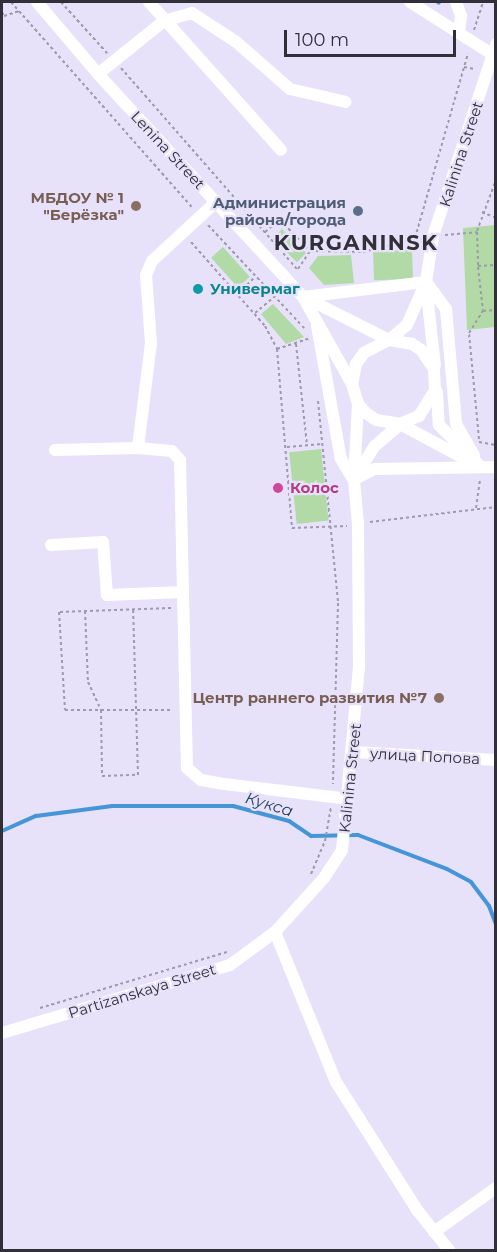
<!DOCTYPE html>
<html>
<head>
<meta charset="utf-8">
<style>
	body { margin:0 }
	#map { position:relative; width:497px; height:1252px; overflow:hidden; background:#e7e2fa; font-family:Montserrat,sans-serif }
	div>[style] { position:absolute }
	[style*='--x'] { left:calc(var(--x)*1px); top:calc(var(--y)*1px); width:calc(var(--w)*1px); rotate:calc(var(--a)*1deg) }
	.green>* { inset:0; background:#b1daa7; transform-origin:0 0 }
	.stream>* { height:4px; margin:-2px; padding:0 2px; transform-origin:2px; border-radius:2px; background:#4595d7 }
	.path>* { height:2px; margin-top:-1px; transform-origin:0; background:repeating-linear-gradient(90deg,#9d9aab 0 3px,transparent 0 6px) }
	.minor>* { height:12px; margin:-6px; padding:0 6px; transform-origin:6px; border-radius:6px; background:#fff }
	.dots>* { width:16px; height:16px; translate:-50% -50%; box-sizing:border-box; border:3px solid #e7e2fa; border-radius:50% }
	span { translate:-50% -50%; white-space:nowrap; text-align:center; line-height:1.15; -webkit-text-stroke:4.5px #e7e2fa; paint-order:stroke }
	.street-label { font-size:15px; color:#312f38 }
	.education-label { font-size:15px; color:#785e54; font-weight:700 }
	.right { translate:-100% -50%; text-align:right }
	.service-label { font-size:15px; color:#4e5e75; font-weight:700 }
	.culture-label { font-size:15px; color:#0d838f; font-weight:700 }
	.left { translate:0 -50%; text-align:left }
	.hotel-label { font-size:15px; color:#b23c85; font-weight:700 }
	.water-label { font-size:16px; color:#1a3b57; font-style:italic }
	.district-label { font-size:21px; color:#312f38; font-weight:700; letter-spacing:1.5px }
	.frame { position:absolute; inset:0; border:3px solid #312f38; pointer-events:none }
	.scale { position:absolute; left:284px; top:30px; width:172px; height:27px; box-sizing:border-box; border:3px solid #312f38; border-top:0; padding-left:8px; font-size:18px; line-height:21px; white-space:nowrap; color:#312f38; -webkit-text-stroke:4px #e7e2fa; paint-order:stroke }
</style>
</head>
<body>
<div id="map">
	<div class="green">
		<i style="clip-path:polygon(495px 225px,495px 327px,467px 330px,463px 228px)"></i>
		<i style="left:282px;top:229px;width:34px;height:13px;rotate:45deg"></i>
		<i style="left:223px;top:247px;width:40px;height:16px;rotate:48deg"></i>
		<i style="left:412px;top:250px;width:29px;height:39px;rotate:88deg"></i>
		<i style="clip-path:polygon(351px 255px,354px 283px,324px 285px,309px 268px,318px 256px)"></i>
		<i style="clip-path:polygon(273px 304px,304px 337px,286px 344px,261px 314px)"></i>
		<i style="left:321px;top:449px;width:72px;height:32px;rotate:84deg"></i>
	</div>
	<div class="stream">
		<i style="--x:438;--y:2;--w:1;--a:45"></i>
		<i style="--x:2;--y:831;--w:37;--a:-24"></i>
		<i style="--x:36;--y:816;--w:77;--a:-7.5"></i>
		<i style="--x:112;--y:806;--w:121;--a:0"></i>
		<i style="--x:233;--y:806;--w:58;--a:15"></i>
		<i style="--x:289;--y:821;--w:27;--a:34"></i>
		<i style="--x:311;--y:836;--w:47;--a:-1.2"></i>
		<i style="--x:358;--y:835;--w:95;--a:20.9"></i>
		<i style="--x:447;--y:869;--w:27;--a:28"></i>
		<i style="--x:471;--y:882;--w:30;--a:53"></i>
		<i style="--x:489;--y:906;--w:19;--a:69"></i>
	</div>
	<div class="path">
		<i style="--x:11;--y:2;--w:273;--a:48.6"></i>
		<i style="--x:61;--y:2;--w:69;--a:48"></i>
		<i style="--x:2;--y:12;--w:4;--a:63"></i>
		<i style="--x:4;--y:16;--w:16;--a:-18"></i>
		<i style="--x:474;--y:30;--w:29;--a:-72"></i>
		<i style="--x:464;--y:67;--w:11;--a:10"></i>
		<i style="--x:121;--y:68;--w:267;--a:48.8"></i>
		<i style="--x:482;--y:212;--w:15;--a:23"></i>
		<i style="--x:208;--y:225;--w:141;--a:47"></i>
		<i style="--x:477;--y:231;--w:54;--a:-69.6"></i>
		<i style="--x:265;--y:232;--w:19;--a:-39"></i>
		<i style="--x:280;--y:220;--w:43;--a:45.9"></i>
		<i style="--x:310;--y:251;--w:53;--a:1.1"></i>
		<i style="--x:363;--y:252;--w:60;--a:-14.5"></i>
		<i style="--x:445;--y:235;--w:32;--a:-5"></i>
		<i style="--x:477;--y:232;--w:34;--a:88"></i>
		<i style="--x:478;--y:266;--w:18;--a:-3"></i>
		<i style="--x:415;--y:238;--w:192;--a:-74"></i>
		<i style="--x:191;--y:242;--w:112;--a:48.6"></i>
		<i style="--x:265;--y:326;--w:26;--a:62"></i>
		<i style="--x:277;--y:349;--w:180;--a:85.2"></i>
		<i style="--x:292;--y:528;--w:55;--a:-2.1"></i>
		<i style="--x:478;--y:267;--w:44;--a:83.5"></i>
		<i style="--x:483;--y:311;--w:13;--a:-4"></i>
		<i style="--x:298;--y:269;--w:22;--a:-56"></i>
		<i style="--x:238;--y:293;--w:23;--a:-43"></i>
		<i style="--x:255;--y:313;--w:35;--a:-40"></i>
		<i style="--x:296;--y:344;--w:102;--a:83.8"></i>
		<i style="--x:277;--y:349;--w:33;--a:-18"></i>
		<i style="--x:318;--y:401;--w:203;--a:84.3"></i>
		<i style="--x:338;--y:603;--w:181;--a:91.6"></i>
		<i style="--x:479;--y:439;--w:106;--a:-95.4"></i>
		<i style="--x:469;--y:333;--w:26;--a:-58"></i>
		<i style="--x:479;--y:442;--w:17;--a:10"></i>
		<i style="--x:287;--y:447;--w:35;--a:-5"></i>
		<i style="--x:476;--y:508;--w:30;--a:-82"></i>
		<i style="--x:370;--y:522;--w:127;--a:-6.8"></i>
		<i style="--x:171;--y:608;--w:112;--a:178"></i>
		<i style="--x:59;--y:612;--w:98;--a:86.5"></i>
		<i style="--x:65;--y:710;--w:108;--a:0"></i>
		<i style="--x:85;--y:611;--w:71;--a:87.6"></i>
		<i style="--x:88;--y:682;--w:31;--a:65"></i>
		<i style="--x:101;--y:710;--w:66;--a:89.1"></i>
		<i style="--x:102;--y:776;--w:36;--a:-2"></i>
		<i style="--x:138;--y:775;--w:166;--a:-91.7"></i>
		<i style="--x:311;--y:874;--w:36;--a:-67"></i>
		<i style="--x:325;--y:841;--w:34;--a:-80"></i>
		<i style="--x:40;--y:1008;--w:195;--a:-16.7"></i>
	</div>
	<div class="minor">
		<i style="--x:37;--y:2;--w:94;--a:49.7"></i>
		<i style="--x:98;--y:74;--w:303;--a:47.4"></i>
		<i style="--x:303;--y:297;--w:100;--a:60.6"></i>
		<i style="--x:149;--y:2;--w:198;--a:48.3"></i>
		<i style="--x:410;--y:2;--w:97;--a:32.4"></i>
		<i style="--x:456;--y:2;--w:15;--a:70"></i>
		<i style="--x:461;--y:16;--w:16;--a:97"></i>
		<i style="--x:98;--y:74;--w:85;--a:-38.8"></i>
		<i style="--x:164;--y:21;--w:29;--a:-16"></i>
		<i style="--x:192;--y:13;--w:51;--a:33.1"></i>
		<i style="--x:235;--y:41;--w:73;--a:41.1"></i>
		<i style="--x:290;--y:89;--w:57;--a:13.1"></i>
		<i style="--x:217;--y:201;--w:88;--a:137.3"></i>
		<i style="--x:152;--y:261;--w:15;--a:113"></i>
		<i style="--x:146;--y:275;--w:68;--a:85.8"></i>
		<i style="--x:151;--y:343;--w:106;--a:97.1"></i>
		<i style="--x:138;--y:448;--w:34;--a:5"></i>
		<i style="--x:172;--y:451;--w:12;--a:48"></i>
		<i style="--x:180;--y:460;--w:308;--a:88.7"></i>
		<i style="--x:187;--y:768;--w:18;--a:41"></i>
		<i style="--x:201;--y:780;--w:23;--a:10"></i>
		<i style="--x:224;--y:784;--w:126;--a:6.8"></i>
		<i style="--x:427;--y:283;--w:32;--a:54"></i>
		<i style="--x:446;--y:309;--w:115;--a:85"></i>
		<i style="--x:456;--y:424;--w:36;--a:60"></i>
		<i style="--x:426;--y:285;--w:81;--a:83.7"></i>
		<i style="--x:303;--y:297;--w:124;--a:-7"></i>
		<i style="--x:304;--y:297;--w:95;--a:26.8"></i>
		<i style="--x:389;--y:340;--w:23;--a:-40"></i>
		<i style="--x:407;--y:325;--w:47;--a:-66.2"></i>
		<i style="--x:426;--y:282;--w:47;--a:-81.3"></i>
		<i style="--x:433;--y:236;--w:202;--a:-71.8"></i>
		<i style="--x:317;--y:326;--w:135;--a:79.8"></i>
		<i style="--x:341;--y:459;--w:23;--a:59"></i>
		<i style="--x:437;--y:392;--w:33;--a:87"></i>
		<i style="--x:439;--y:425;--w:59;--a:45"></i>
		<i style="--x:400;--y:424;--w:78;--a:28.2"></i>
		<i style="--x:55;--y:450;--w:83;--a:-1.4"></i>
		<i style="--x:354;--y:479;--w:39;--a:-58"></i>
		<i style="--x:375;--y:446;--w:33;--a:-41"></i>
		<i style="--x:400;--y:424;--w:21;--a:-23"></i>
		<i style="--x:419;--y:416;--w:31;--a:-58"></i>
		<i style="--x:435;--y:390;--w:21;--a:-93"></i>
		<i style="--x:434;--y:369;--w:23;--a:-124"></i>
		<i style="--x:421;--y:350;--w:11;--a:-146"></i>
		<i style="--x:412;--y:344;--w:23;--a:-170"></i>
		<i style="--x:389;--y:340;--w:28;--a:153"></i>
		<i style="--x:364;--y:353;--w:14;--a:126"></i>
		<i style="--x:356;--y:364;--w:20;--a:101"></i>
		<i style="--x:352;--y:384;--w:21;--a:73"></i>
		<i style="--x:358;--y:404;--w:12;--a:48"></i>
		<i style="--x:366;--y:413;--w:12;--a:35"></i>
		<i style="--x:376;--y:420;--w:24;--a:9"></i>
		<i style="--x:355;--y:479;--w:22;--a:-27"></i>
		<i style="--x:375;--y:469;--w:121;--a:-0.9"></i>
		<i style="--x:51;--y:545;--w:52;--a:-3.3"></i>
		<i style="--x:103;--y:542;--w:53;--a:85.7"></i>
		<i style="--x:107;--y:595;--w:76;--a:-2.3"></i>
		<i style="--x:354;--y:752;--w:142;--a:3.2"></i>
		<i style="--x:275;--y:932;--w:162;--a:67.9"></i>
		<i style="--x:336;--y:1082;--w:153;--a:57.6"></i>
		<i style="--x:418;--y:1211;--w:50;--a:51.5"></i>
		<i style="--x:2;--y:1033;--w:238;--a:-16.6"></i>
		<i style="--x:230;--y:965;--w:56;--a:-36.3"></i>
		<i style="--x:275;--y:932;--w:73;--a:-47.8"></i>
		<i style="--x:324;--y:878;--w:33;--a:-57"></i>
		<i style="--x:342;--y:850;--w:185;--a:-84.7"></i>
		<i style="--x:359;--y:666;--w:142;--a:-90.4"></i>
		<i style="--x:358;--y:524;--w:44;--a:-95.2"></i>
		<i style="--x:354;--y:480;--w:76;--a:-87"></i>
		<i style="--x:434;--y:1232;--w:76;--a:-35.4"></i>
	</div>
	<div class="dots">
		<i style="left:136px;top:206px;background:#8d6e63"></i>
		<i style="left:358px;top:211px;background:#5c6f8a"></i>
		<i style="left:198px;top:289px;background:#0f9aa8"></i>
		<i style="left:278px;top:488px;background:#d1479c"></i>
		<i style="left:439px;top:698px;background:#8d6e63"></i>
	</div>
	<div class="street-label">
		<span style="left:168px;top:150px;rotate:47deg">Lenina Street</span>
		<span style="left:461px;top:154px;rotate:-72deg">Kalinina Street</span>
		<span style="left:425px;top:756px;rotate:3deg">улица Попова</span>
		<span style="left:350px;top:778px;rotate:-84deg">Kalinina Street</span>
		<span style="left:142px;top:991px;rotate:-17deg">Partizanskaya Street</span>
	</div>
	<div class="education-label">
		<span class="right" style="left:124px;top:206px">МБДОУ № 1<br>"Берёзка"</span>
		<span class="right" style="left:427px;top:698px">Центр раннего развития №7</span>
	</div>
	<div class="service-label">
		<span class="right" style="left:346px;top:211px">Администрация<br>района/города</span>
	</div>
	<div class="culture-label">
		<span class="left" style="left:210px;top:289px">Универмаг</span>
	</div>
	<div class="hotel-label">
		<span class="left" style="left:290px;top:488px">Колос</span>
	</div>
	<div class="water-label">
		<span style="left:269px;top:805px;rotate:17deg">Кукса</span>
	</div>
	<div class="district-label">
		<span style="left:356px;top:243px">KURGANINSK</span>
	</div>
	<div class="frame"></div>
	<div class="scale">100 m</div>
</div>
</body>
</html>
